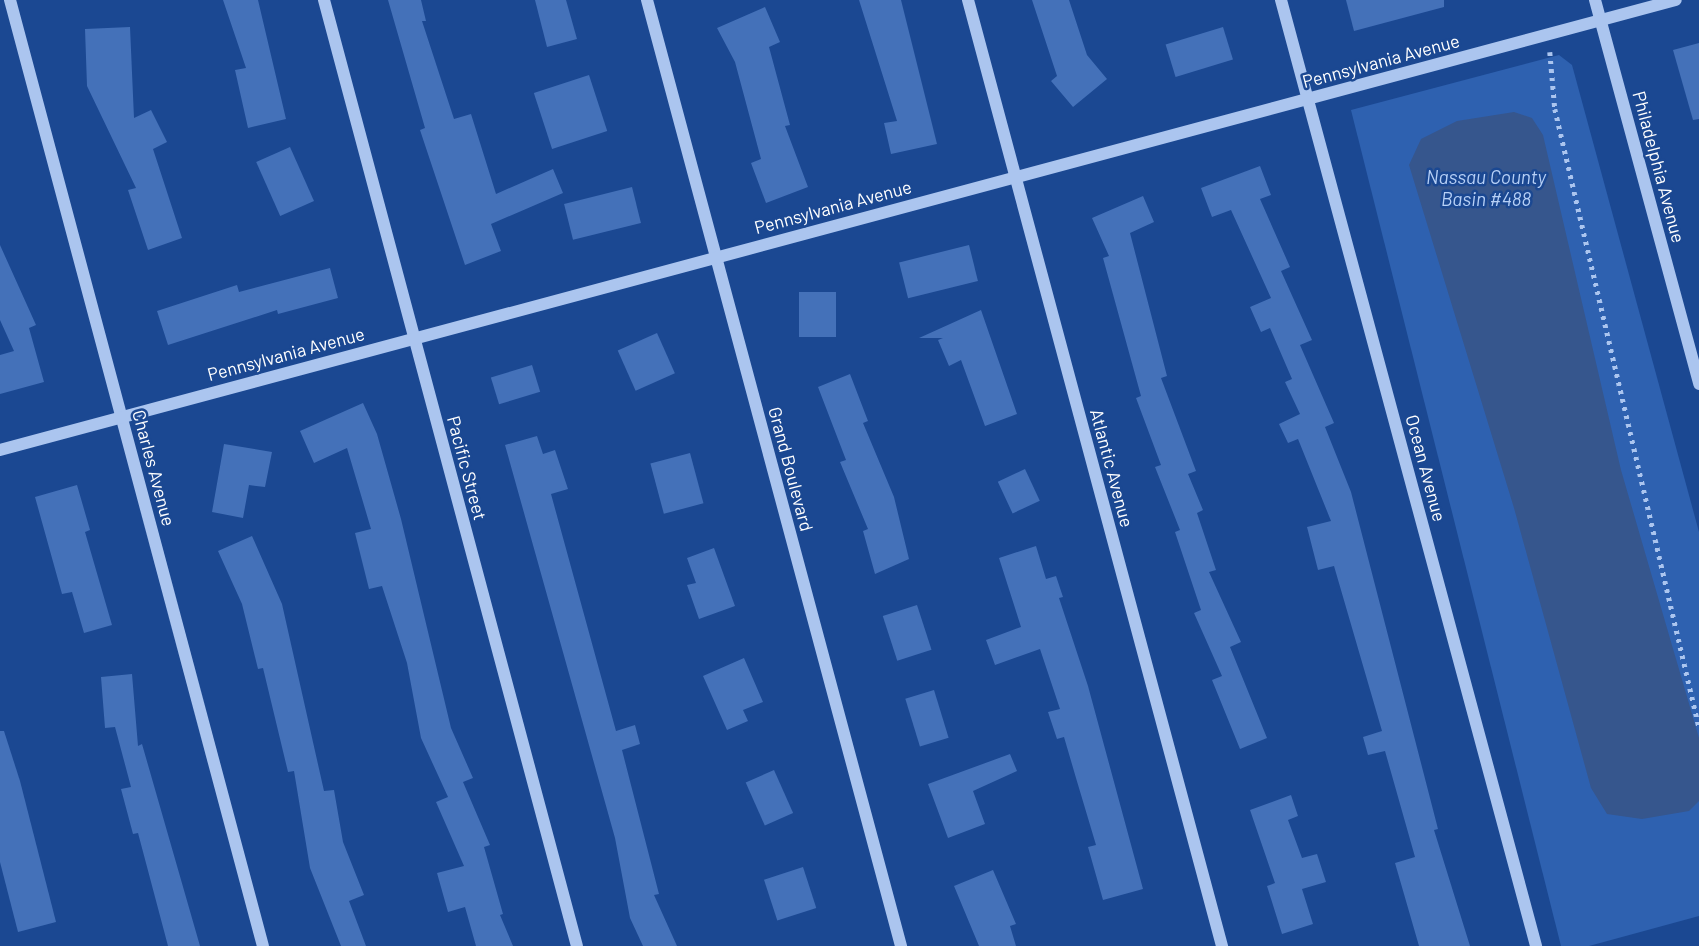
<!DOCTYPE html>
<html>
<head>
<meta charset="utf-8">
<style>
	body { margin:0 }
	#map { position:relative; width:1699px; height:946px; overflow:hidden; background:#1b4892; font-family:Barlow,sans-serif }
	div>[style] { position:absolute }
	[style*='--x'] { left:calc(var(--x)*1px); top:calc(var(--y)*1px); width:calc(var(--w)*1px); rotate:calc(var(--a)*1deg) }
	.green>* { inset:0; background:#2e61b0 }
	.water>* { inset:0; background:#36568d }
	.building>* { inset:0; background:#4471b9; transform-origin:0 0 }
	.path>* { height:4.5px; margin-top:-2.25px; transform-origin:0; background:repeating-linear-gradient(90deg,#abc5ef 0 3.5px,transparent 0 8.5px) }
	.minor>* { height:12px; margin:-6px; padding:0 6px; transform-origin:6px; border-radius:6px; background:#abc5ef }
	span { translate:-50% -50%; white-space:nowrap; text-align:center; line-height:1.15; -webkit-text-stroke:5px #1b4892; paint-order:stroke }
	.street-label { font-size:18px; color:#fff }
	.water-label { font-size:19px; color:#b7d0f6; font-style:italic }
</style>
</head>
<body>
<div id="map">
	<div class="green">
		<i style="clip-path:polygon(1559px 55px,1572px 65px,1699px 532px,1699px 916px,1589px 946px,1561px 946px,1351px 110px)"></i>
	</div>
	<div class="water">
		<i style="clip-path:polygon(1514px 112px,1532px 118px,1543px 135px,1621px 470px,1699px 738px,1699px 801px,1689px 811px,1642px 819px,1607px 814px,1591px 788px,1514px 508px,1409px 165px,1421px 139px,1457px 121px)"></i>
	</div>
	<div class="building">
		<i style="clip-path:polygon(223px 0,258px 0,286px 119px,248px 128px,235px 70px,246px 68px)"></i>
		<i style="clip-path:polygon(388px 0,421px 0,426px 21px,422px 21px,454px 119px,471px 114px,496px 194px,553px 169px,563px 193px,491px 224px,501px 251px,465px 265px,420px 130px,425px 128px)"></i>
		<i style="clip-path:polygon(535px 0,566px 0,577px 39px,547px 47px)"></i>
		<i style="clip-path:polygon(859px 0,901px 0,937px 144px,891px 154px,884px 123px,897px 121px)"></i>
		<i style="clip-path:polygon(1032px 0,1069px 0,1087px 55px,1107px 79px,1073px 107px,1051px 81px,1057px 76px)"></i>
		<i style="clip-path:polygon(1346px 0,1444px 0,1444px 7px,1354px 31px)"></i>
		<i style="clip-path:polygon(765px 7px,780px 42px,769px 47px,790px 125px,785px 126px,808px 187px,766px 203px,751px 163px,761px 159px,735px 62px,717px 28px)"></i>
		<i style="clip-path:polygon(130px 27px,134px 118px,151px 110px,167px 142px,153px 149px,182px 238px,148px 250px,128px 190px,136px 188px,87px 86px,85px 29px)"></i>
		<i style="left:1223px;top:27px;width:34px;height:60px;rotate:73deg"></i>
		<i style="clip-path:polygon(1699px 43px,1699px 119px,1693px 120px,1673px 50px)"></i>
		<i style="left:589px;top:75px;width:59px;height:58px;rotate:72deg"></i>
		<i style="left:290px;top:147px;width:59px;height:37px;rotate:66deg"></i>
		<i style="clip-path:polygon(1260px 166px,1271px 195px,1260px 199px,1290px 267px,1281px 271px,1312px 340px,1300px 345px,1334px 423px,1325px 427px,1351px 492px,1438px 829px,1434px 830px,1470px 946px,1419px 946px,1395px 863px,1415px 857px,1385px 751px,1368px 755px,1363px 737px,1382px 731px,1334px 566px,1318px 570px,1307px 527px,1331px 521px,1298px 439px,1288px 443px,1279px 424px,1300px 414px,1285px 382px,1292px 379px,1270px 328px,1261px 332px,1250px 307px,1271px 298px,1231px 210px,1212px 217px,1201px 188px)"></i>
		<i style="left:632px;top:187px;width:37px;height:70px;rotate:76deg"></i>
		<i style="clip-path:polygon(1143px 196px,1154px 222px,1130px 233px,1167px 376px,1161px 378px,1196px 471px,1188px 474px,1203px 510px,1197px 513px,1216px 570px,1209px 572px,1241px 642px,1230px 647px,1267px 738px,1240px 749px,1212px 680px,1222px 676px,1194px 613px,1201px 610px,1175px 532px,1180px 530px,1155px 467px,1161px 465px,1136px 398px,1141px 396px,1103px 258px,1109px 256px,1092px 218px)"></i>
		<i style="clip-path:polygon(0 245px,36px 325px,29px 328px,44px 382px,0 394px,0 355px,14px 351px,0 320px)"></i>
		<i style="left:969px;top:245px;width:37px;height:72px;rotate:76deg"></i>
		<i style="clip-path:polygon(330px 268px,338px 298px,278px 314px,277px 310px,168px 345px,157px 311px,237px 285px,239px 292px)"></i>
		<i style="left:799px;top:292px;width:37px;height:45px"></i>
		<i style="clip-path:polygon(981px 310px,1017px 414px,985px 426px,961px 360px,949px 366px,938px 340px,943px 338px,919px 338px)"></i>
		<i style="left:657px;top:333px;width:44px;height:43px;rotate:66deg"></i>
		<i style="left:532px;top:365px;width:28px;height:43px;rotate:73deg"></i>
		<i style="clip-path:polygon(850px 374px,868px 421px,863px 423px,894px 497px,909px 559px,875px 574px,863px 531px,868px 529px,840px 462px,846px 460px,818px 387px)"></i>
		<i style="clip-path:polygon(363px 403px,377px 434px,401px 519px,451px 728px,473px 778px,463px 782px,490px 845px,484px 847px,503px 914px,500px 915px,513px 946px,476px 946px,465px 907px,448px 912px,437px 873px,464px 866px,436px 802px,448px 797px,421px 738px,407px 663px,382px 586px,369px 589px,355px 533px,371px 529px,347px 448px,314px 463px,300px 431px)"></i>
		<i style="clip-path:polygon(537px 436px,543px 454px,555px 450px,568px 489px,551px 494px,616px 731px,635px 725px,640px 744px,622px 750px,659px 894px,654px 895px,677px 946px,643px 946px,630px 918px,615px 838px,505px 445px)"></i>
		<i style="clip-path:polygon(224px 444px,272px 452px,265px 487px,249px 485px,243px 518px,212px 512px)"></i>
		<i style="left:690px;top:453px;width:52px;height:41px;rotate:75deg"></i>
		<i style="left:1025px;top:469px;width:35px;height:30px;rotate:65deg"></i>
		<i style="clip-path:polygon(77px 485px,90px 530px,85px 532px,112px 625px,84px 633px,72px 592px,62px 594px,35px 497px)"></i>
		<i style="clip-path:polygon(252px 536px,282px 604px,324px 791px,334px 790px,343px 842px,364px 895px,349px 901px,366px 946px,341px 946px,310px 868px,294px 771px,288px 772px,263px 668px,258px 669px,242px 604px,218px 551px)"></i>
		<i style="clip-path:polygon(1036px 546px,1046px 579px,1056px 576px,1063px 597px,1059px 598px,1088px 686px,1143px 889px,1103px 900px,1088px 847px,1096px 845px,1076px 778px,1064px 737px,1057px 739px,1048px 712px,1060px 709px,1040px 649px,995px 665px,986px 640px,1021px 627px,999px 558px)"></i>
		<i style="clip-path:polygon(714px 548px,735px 606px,699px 619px,687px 585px,696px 583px,687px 558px)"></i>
		<i style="left:917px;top:605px;width:47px;height:36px;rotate:72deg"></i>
		<i style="clip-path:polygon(744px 658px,763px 702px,743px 710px,748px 721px,727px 730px,703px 676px)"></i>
		<i style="clip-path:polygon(132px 674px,138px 746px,142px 744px,200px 946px,168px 946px,138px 833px,133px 834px,121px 789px,131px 787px,115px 727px,105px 728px,101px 677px)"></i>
		<i style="left:934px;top:690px;width:50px;height:30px;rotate:73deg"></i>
		<i style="clip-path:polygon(0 731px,4px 731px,20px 781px,56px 922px,18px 932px,0 862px)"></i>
		<i style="clip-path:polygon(1010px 754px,1017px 771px,973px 791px,985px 824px,948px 838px,928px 784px)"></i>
		<i style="left:774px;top:770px;width:47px;height:31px;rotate:66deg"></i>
		<i style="clip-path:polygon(1291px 795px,1298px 816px,1288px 820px,1302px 858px,1317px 854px,1326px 882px,1302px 889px,1313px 924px,1282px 934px,1267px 886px,1275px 883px,1250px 810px)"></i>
		<i style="left:803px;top:867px;width:43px;height:41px;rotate:72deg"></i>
		<i style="clip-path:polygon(993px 870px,1016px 924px,1010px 926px,1016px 946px,979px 946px,954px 886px)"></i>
	</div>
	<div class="path">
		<i style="--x:1550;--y:52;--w:57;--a:85"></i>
		<i style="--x:1555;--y:109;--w:635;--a:76.88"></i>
	</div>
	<div class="minor">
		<i style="--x:10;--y:0;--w:979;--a:75.03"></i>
		<i style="--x:324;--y:0;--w:979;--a:75.03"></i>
		<i style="--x:647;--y:0;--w:980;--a:74.97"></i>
		<i style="--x:968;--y:0;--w:980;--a:74.97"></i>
		<i style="--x:1281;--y:0;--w:980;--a:74.91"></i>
		<i style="--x:1595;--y:0;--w:398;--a:74.8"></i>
		<i style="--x:0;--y:450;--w:1735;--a:-15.03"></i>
	</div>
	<div class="street-label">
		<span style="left:1381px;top:61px;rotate:-15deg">Pennsylvania Avenue</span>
		<span style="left:1659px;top:167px;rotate:75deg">Philadelphia Avenue</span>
		<span style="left:833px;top:207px;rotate:-15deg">Pennsylvania Avenue</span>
		<span style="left:286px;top:354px;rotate:-15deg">Pennsylvania Avenue</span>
		<span style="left:154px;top:468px;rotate:75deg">Charles Avenue</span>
		<span style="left:467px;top:468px;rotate:75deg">Pacific Street</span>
		<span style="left:1112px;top:468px;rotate:75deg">Atlantic Avenue</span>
		<span style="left:1426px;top:468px;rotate:75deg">Ocean Avenue</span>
		<span style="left:791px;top:469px;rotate:75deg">Grand Boulevard</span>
	</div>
	<div class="water-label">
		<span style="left:1486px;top:188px">Nassau County<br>Basin #488</span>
	</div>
</div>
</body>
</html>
